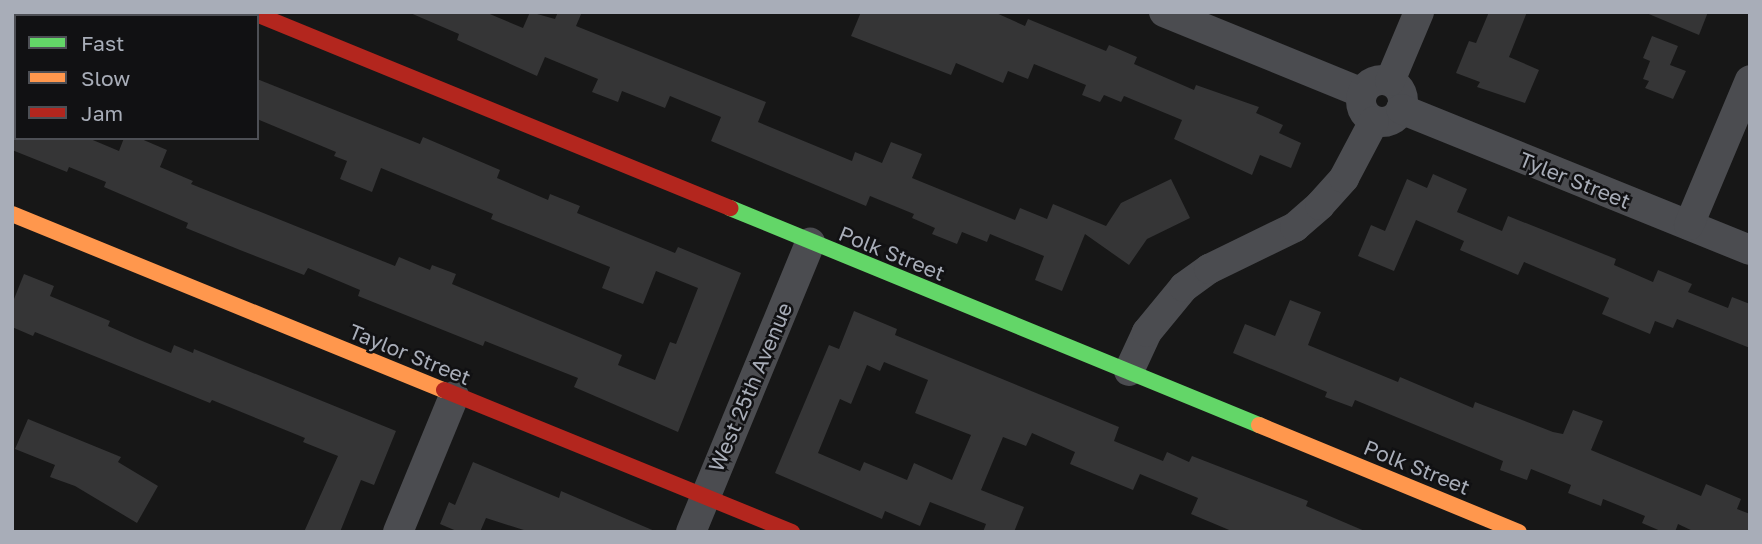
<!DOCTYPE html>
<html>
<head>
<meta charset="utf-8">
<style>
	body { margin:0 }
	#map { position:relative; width:1762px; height:544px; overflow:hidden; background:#171717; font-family:"Golos Text",sans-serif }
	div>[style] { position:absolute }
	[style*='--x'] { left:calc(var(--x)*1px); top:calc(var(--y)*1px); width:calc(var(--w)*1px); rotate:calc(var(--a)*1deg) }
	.building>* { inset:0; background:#353536 }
	.street>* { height:30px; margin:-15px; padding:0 15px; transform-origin:15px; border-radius:15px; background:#4b4c50 }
	.street>.ring { margin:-15px; padding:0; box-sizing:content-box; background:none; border:30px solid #4b4c50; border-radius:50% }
	.fast>* { height:16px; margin:-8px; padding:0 8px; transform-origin:8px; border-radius:8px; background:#63d668 }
	.slow>* { height:16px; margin:-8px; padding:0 8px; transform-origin:8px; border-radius:8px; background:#ff974d }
	.jam>* { height:16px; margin:-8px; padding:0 8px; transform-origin:8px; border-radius:8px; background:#b3261e }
	span { translate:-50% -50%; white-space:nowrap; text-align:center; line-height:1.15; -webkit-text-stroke:5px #111113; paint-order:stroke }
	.street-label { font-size:21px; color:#a8adb8 }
	.frame { position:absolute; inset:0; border:14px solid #a8adb8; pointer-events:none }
	.legend { position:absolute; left:14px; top:14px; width:245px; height:126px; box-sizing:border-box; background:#111113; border:2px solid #4d4f55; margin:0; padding:9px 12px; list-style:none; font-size:21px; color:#a8adb8 }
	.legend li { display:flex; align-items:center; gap:14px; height:35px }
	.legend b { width:35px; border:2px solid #4d4f55 }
</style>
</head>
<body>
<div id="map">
	<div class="building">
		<i style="clip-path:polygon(408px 12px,485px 12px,523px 28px,530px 12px,555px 19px,558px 12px,582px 12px,576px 26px,766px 102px,758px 122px,852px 161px,855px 152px,882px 163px,891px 142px,922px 154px,912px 178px,1015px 220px,1020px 208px,1047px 219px,1053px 204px,1106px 226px,1121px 203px,1171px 179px,1190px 218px,1147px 239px,1129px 265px,1085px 234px,1062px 291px,1035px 280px,1044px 256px,990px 234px,987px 242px,962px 232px,957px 244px,932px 234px,935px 228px,912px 218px,914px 214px,870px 196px,866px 206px,711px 141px,721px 117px,670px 96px,665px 108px,622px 91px,618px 102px,592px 92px,598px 79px,545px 57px,537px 76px,457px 40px,459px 34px)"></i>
		<i style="clip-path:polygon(861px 12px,994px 12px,1025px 26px,1028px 19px,1106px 51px,1109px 45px,1137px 57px,1134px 64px,1194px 90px,1196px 85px,1259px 107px,1256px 113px,1283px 125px,1279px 133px,1301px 143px,1291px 168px,1260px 155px,1252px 175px,1174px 139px,1182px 120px,1124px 96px,1121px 102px,1104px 95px,1100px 102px,1082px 95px,1086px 85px,1034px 64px,1028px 79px,1008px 71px,1003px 83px,956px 63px,951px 75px,851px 36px)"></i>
		<i style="clip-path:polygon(1489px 12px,1527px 12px,1509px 57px,1539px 70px,1525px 103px,1477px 87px,1480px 82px,1456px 73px,1469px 41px,1476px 43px)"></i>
		<i style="clip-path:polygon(1644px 12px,1708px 12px,1699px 35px)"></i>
		<i style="clip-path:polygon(1652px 36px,1678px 46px,1670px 65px,1686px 71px,1673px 99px,1645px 88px,1649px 81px,1643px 79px,1650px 61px,1643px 58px)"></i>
		<i style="clip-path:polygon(257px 79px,420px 144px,423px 137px,500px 170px,497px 178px,548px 200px,550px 194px,580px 206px,577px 213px,675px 253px,678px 247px,741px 273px,678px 432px,574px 387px,578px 378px,485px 341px,483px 346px,358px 296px,360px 290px,308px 268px,304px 275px,240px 250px,186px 228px,188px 223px,104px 187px,106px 182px,69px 167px,67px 172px,12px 150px,12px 138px,88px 138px,119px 151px,124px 138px,139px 138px,167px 150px,160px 167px,193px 181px,191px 184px,395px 266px,399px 257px,430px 270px,432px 265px,456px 274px,452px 284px,622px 355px,618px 365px,655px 380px,670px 342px,676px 344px,698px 288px,656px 271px,643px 304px,602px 288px,610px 267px,491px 219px,493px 214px,381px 168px,372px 192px,340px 179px,347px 161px,334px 156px,336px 152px,257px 119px)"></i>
		<i style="clip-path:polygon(1433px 174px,1467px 189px,1457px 212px,1502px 231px,1508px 216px,1616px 259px,1614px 265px,1653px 282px,1658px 270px,1692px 284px,1688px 292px,1728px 308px,1732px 297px,1750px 304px,1750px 348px,1677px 319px,1673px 328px,1655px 321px,1650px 334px,1602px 314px,1609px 298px,1524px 262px,1518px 275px,1460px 250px,1464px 241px,1416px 220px,1394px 271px,1358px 256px,1371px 225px,1385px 231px,1407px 179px,1427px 188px)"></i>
		<i style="clip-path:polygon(24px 274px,54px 286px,50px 296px,110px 321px,108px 326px,135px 338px,171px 353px,174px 345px,193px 353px,194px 349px,396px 431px,374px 485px,361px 480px,340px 532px,304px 532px,338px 456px,303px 442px,305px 438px,212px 400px,210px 403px,35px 332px,33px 336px,12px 327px,12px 304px)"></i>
		<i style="clip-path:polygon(1290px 300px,1321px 312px,1308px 345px,1398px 382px,1400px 377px,1473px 408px,1475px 402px,1553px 432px,1563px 434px,1573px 410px,1603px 421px,1591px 450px,1701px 496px,1706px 484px,1741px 499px,1737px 509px,1750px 514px,1750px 532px,1695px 532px,1678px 524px,1675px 532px,1663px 532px,1642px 523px,1645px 516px,1603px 499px,1601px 506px,1568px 493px,1571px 485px,1531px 469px,1527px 480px,1500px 470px,1503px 461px,1355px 400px,1352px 407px,1325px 397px,1327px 392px,1233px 353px,1245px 324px,1275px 336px)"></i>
		<i style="clip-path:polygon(evenodd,854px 311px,897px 329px,895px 335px,1119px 427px,1114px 441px,1163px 461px,1167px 452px,1189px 462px,1192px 456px,1308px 501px,1306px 506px,1367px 532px,1234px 532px,1191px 514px,1198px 498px,1140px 474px,1133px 490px,1070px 464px,1075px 452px,1032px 433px,1026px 446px,1003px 437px,981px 490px,1024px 507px,1014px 532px,983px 532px,986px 524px,930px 502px,920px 526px,885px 511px,882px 519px,775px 473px,829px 345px,839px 349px,854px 311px,884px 362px,928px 380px,915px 413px,971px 435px,952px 480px,914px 463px,907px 480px,864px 462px,860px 471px,818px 453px,840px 399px,851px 404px,867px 365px,880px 371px,884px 362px)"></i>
		<i style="clip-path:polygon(28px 419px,121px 457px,118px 462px,158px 486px,137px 523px,75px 486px,50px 477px,55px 465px,15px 449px)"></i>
		<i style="clip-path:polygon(473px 462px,559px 498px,561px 491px,657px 532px,530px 532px,486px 518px,480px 532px,459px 532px,440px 524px,449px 502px,455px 505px)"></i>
	</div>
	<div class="street">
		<i style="--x:1164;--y:12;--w:214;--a:22.2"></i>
		<i class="ring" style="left:1361px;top:80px;width:12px;height:12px"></i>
		<i style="--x:1390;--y:81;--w:75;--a:-67.2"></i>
		<i style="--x:1401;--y:109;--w:376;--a:22"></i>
		<i style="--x:1689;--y:225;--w:157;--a:-67.2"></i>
		<i style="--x:1129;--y:371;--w:43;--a:-65.2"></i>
		<i style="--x:1147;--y:332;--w:58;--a:-50.6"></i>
		<i style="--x:1184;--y:287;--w:31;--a:-36"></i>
		<i style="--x:1209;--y:269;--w:96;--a:-26"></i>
		<i style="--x:1295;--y:227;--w:33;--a:-41"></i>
		<i style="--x:1320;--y:205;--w:36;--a:-48"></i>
		<i style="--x:1344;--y:178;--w:64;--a:-62.2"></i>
		<i style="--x:398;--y:532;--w:147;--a:-67.6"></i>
		<i style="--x:691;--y:532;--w:313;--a:-67.6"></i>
	</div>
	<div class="fast">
		<i style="--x:730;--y:208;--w:572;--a:22.3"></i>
	</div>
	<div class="slow">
		<i style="--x:12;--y:214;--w:466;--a:22.2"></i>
		<i style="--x:1259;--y:425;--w:281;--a:22.4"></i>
	</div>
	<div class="jam">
		<i style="--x:251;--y:12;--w:518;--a:22.25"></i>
		<i style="--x:444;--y:390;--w:376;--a:22.2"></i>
	</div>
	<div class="street-label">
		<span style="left:1575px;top:180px;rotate:22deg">Tyler Street</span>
		<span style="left:892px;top:253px;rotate:22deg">Polk Street</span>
		<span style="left:410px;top:354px;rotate:22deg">Taylor Street</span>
		<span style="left:750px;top:387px;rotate:-67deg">West 25th Avenue</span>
		<span style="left:1417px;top:467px;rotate:22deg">Polk Street</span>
	</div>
	<div class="frame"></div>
	<ul class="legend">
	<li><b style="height:9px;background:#63d668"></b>Fast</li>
	<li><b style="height:9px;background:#ff974d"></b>Slow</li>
	<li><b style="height:9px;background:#b3261e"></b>Jam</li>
	</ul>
</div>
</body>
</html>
